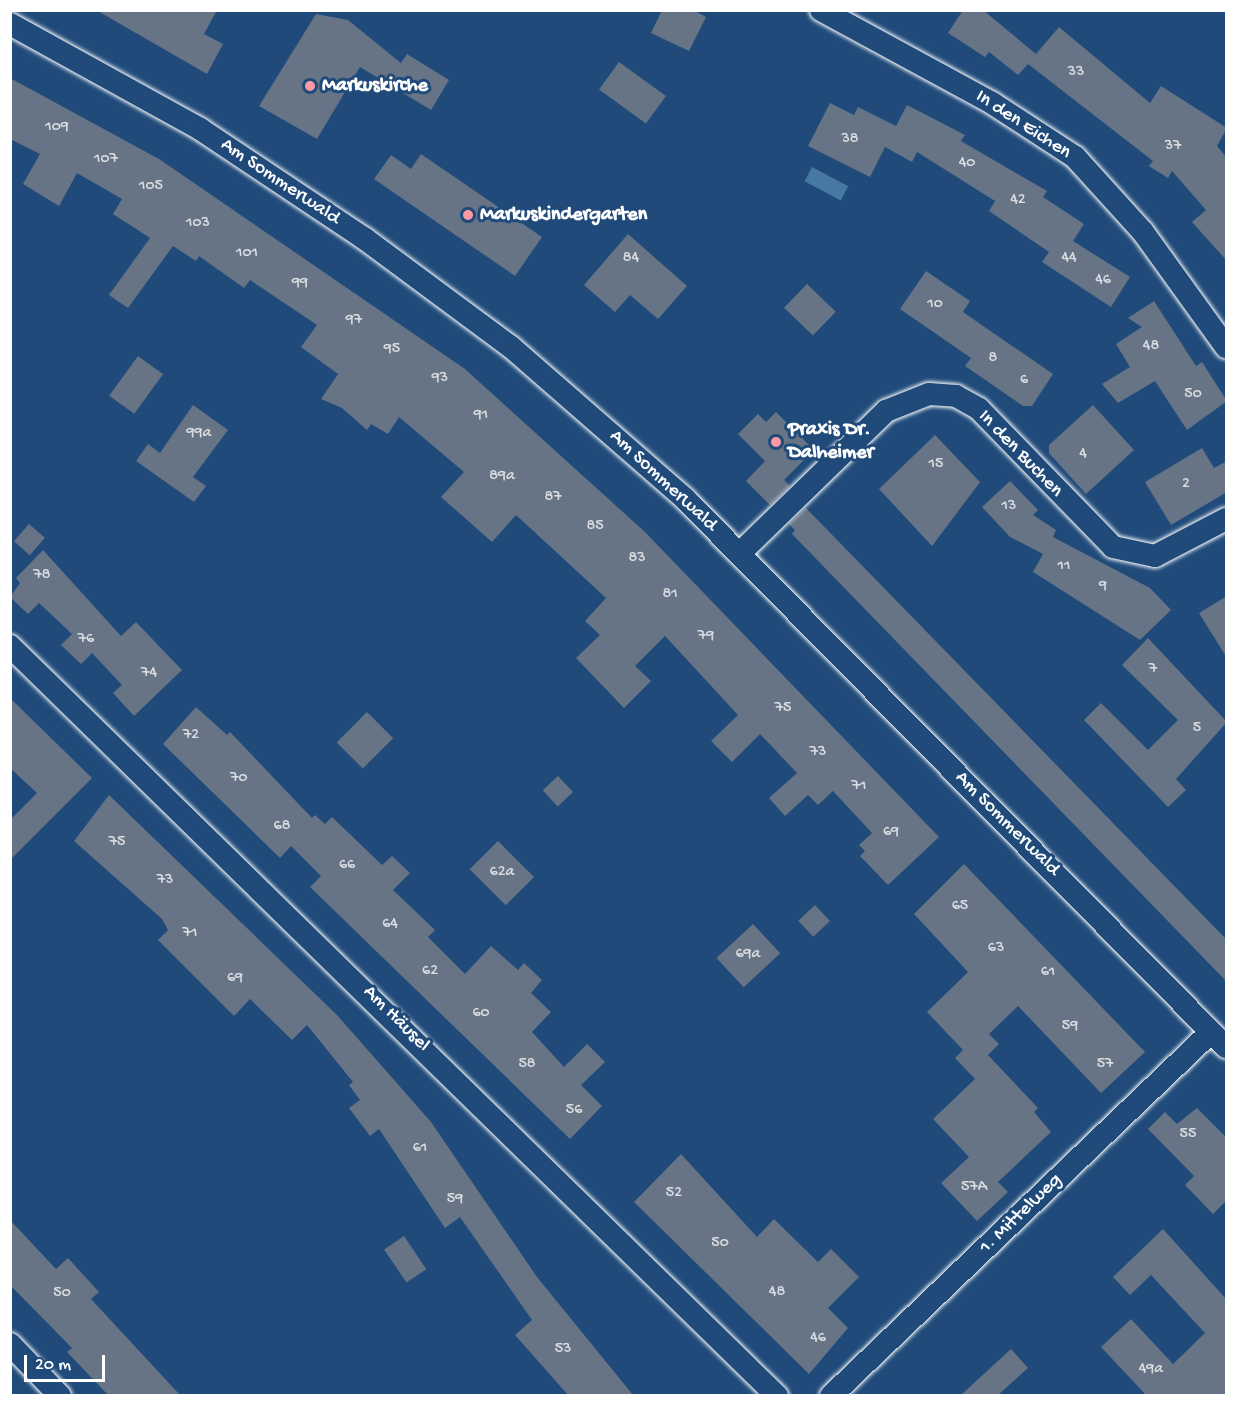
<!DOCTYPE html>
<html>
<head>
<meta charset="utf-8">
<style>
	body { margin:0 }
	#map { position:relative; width:1237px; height:1406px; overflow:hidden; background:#1f4a7a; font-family:"Gochi Hand",sans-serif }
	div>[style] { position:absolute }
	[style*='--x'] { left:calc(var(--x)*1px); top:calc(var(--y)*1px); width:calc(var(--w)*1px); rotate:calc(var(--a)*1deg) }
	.water>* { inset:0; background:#4678a3; transform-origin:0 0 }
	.building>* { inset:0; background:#667485; transform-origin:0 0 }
	.roads { filter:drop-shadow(0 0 2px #fff) drop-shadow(0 0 2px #fff) }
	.minor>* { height:22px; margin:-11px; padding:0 11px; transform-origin:11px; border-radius:11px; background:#1f4a7a }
	.dots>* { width:16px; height:16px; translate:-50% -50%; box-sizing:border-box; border:3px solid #1f4a7a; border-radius:50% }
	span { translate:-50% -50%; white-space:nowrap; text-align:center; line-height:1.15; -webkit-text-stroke:6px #1f4a7a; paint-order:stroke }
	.number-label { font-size:16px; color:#d9dce0 }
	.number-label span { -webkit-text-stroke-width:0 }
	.poi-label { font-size:20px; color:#fff; font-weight:700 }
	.left { translate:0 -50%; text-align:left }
	.street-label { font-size:20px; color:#fff }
	.frame { position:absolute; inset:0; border:12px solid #fff; pointer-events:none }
	.scale { position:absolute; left:24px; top:1355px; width:81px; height:27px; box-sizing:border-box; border:3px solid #fff; border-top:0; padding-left:8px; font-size:18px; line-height:21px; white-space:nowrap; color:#fff; -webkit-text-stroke:4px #1f4a7a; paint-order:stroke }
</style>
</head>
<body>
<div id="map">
	<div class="water">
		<i style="left:812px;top:167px;width:41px;height:16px;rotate:28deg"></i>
	</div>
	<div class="building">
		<i style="clip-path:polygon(96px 10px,217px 10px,204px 34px,223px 44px,207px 74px)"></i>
		<i style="clip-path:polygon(662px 10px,693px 10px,706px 17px,689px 51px,651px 33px)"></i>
		<i style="clip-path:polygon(963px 10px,983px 10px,1036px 54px,1059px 27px,1150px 103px,1161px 86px,1227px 128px,1217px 146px,1227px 158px,1227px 261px,1192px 222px,1206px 210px,1172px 171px,1168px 178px,1149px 166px,1153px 161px,1028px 64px,1018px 75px,989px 52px,985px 57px,948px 33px)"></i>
		<i style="clip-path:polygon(316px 14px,348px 20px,401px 63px,407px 54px,449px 80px,431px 110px,360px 67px,317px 139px,259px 106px)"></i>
		<i style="left:619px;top:62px;width:58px;height:34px;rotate:36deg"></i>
		<i style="clip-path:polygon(10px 78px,159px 159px,465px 369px,645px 532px,939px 837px,888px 885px,860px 856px,865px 851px,859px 845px,872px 833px,833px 791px,818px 805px,808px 795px,785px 816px,769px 798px,797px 773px,760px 734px,732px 762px,711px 741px,738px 715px,665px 636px,635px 666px,651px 681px,624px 708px,576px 658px,600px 635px,585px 621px,606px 598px,516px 515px,492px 542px,441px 497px,464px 472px,399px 417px,388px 434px,371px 424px,367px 430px,342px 408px,321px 399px,338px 374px,301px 347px,317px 325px,250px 280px,244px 288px,199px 256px,196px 261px,173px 246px,128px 308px,109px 295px,150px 238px,113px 214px,122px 199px,77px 173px,59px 206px,23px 184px,40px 154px,10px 139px)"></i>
		<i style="clip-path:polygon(830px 103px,854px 115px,858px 107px,896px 126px,907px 105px,965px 135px,961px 141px,1047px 191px,1043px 197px,1084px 224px,1073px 241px,1130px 277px,1111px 307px,1042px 262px,1049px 252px,989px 211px,995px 201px,917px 152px,912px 162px,885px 147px,870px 177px,808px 146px)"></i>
		<i style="clip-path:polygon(421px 154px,542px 237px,515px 276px,374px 179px,391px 155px,411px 169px)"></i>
		<i style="clip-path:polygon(628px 234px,687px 286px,658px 319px,630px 295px,615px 312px,584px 285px)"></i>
		<i style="clip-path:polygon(926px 271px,970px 301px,963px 312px,1053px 374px,1032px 406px,1023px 406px,965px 366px,971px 358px,900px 309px)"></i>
		<i style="left:807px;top:284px;width:40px;height:33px;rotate:44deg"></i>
		<i style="clip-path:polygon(1154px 301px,1196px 366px,1202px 362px,1227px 401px,1187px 430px,1155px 381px,1118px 403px,1102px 384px,1130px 367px,1116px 344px,1142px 327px,1128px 318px)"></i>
		<i style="left:138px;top:356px;width:31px;height:49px;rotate:36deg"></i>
		<i style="clip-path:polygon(193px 405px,228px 430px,193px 477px,206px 486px,194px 502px,136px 461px,148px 444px,160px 453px)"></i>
		<i style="clip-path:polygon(1093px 405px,1134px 450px,1086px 494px,1049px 453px,1049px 445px)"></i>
		<i style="clip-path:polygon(776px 412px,814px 450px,784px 480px,790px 486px,770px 505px,746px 481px,765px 461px,738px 434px,758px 414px,766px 422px)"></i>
		<i style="clip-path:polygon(935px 435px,980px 482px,932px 546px,879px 489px)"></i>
		<i style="clip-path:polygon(1202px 448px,1214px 468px,1227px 461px,1227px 492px,1171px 525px,1145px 482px)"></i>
		<i style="clip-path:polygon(1010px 481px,1038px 510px,1033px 515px,1056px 530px,1053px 537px,1150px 588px,1171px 610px,1140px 640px,1033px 572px,1043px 554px,1010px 537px,982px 507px)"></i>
		<i style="clip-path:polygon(806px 508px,1227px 940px,1227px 982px,792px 534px,795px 530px,789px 524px)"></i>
		<i style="left:29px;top:524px;width:21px;height:23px;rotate:41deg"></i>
		<i style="clip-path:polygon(43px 550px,121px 636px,136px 622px,182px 670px,134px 716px,113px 693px,122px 685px,92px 653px,81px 664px,61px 645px,72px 634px,39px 603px,28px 614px,10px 597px,20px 583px,16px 578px)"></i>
		<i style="clip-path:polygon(1227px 596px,1227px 658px,1199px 613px)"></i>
		<i style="clip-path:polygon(1148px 638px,1227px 722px,1176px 779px,1186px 790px,1168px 807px,1084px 720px,1101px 703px,1148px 750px,1178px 720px,1122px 665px)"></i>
		<i style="clip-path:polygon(10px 698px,92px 778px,10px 860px,10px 820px,37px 793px,10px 768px)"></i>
		<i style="clip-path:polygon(196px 707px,227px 735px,230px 732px,312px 818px,315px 815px,325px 824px,332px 817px,382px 865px,392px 856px,410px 873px,393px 890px,435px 930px,428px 937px,465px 974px,491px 946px,518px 970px,524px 963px,542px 980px,531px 993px,551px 1012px,532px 1032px,564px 1067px,587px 1044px,605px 1062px,581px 1085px,602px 1106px,570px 1139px,310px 887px,321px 876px,291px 846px,280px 858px,163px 744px)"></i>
		<i style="left:367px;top:712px;width:37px;height:43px;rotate:45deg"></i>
		<i style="left:558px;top:776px;width:22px;height:21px;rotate:47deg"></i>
		<i style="clip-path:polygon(109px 795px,337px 1015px,431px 1122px,537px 1277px,633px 1395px,568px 1395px,515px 1335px,532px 1320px,460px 1217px,445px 1228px,379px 1129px,370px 1136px,349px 1108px,360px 1100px,349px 1085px,353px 1082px,307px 1025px,292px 1040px,250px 999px,234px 1016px,158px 940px,168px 930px,162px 919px,74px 841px)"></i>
		<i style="left:498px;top:841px;width:51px;height:40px;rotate:45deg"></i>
		<i style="clip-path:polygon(964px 864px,1145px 1052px,1101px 1093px,1018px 1006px,989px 1034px,999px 1044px,988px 1055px,1038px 1108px,1034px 1112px,1051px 1132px,998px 1182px,1008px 1192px,977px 1221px,941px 1183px,969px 1157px,933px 1119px,975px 1079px,955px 1058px,963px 1050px,927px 1012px,968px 972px,914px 914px)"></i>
		<i style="left:815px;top:905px;width:22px;height:23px;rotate:47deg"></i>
		<i style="left:753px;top:924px;width:40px;height:50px;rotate:47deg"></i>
		<i style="clip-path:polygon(1197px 1108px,1227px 1138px,1227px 1200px,1213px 1214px,1185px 1185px,1194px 1176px,1148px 1129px,1165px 1112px,1177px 1124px)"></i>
		<i style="clip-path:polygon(681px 1154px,757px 1237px,774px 1219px,818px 1262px,831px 1249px,859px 1277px,828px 1308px,848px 1328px,809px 1374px,634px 1202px)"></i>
		<i style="clip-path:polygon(10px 1220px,56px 1269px,68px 1258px,99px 1292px,91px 1299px,180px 1395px,108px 1395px,67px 1352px,72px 1348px,10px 1285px)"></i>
		<i style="clip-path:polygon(1163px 1229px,1227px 1300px,1227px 1395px,1146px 1395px,1101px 1347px,1131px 1319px,1173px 1364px,1205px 1333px,1151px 1275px,1130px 1295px,1113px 1277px)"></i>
		<i style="left:404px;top:1236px;width:40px;height:24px;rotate:56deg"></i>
		<i style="clip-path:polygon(1011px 1349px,1028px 1368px,998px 1395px,961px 1395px)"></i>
	</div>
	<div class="roads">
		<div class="minor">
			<i style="--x:821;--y:10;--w:195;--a:28.5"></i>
			<i style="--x:992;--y:103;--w:99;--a:33"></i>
			<i style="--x:1075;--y:157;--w:101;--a:47.8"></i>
			<i style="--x:1143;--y:232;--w:142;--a:54.2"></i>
			<i style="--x:10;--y:24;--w:217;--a:28.9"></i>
			<i style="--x:200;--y:129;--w:198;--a:33.7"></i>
			<i style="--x:365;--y:239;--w:182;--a:36.5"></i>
			<i style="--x:511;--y:347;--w:231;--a:41.1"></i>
			<i style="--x:685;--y:499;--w:770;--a:45.37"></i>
			<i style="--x:740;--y:553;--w:204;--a:-44.2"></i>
			<i style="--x:886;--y:411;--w:46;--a:-21.6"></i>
			<i style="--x:929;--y:394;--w:27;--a:4"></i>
			<i style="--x:956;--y:396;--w:26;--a:29"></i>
			<i style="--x:979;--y:409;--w:192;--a:45.8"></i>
			<i style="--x:1113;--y:547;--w:43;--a:12.1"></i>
			<i style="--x:1155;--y:556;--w:80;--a:-27.5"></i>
			<i style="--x:10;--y:646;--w:1073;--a:44.36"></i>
			<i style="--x:10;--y:1344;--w:72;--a:46.1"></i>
			<i style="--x:831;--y:1396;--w:526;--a:-43.77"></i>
		</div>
	</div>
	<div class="dots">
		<i style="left:310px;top:86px;background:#ff9aa2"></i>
		<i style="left:468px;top:215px;background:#ff9aa2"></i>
		<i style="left:776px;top:442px;background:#ff9aa2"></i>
	</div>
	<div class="number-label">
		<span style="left:1076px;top:73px">33</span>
		<span style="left:57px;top:128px">109</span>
		<span style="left:850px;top:140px">38</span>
		<span style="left:1173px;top:147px">37</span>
		<span style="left:106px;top:160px">107</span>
		<span style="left:967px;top:164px">40</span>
		<span style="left:151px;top:187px">105</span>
		<span style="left:1018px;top:201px">42</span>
		<span style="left:198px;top:224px">103</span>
		<span style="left:247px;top:254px">101</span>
		<span style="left:631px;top:259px">84</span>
		<span style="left:1069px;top:259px">44</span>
		<span style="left:1103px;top:281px">46</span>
		<span style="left:300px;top:284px">99</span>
		<span style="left:935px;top:305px">10</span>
		<span style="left:354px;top:321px">97</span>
		<span style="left:1151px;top:347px">48</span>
		<span style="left:392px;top:350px">95</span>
		<span style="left:993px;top:359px">8</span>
		<span style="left:440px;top:379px">93</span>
		<span style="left:1024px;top:381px">6</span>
		<span style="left:1193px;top:395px">50</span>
		<span style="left:481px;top:416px">91</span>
		<span style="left:199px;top:434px">99a</span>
		<span style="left:1083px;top:455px">4</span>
		<span style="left:936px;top:465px">15</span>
		<span style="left:502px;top:477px">89a</span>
		<span style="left:1186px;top:485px">2</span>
		<span style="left:553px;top:498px">87</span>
		<span style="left:1009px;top:507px">13</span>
		<span style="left:595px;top:527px">85</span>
		<span style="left:637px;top:559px">83</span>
		<span style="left:1064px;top:567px">11</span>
		<span style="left:42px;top:576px">78</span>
		<span style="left:1103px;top:587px">9</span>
		<span style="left:670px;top:595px">81</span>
		<span style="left:706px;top:637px">79</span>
		<span style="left:86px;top:640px">76</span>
		<span style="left:1153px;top:670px">7</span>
		<span style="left:149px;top:674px">74</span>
		<span style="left:783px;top:709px">75</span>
		<span style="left:1197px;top:729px">5</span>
		<span style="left:191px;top:736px">72</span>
		<span style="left:818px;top:753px">73</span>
		<span style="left:239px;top:779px">70</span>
		<span style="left:859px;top:787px">71</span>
		<span style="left:282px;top:827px">68</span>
		<span style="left:891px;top:833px">69</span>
		<span style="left:117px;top:843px">75</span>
		<span style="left:347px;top:866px">66</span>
		<span style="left:502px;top:873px">62a</span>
		<span style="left:165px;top:881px">73</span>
		<span style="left:960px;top:907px">65</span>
		<span style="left:390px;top:925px">64</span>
		<span style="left:190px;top:934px">71</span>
		<span style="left:996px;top:949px">63</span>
		<span style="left:748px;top:955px">69a</span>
		<span style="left:430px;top:972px">62</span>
		<span style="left:1048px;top:973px">61</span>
		<span style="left:235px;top:979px">69</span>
		<span style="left:481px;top:1014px">60</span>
		<span style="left:1070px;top:1027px">59</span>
		<span style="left:527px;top:1065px">58</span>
		<span style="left:1105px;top:1065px">57</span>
		<span style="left:574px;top:1111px">56</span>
		<span style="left:1188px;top:1135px">55</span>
		<span style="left:420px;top:1149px">61</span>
		<span style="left:974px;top:1188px">57A</span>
		<span style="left:674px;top:1194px">52</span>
		<span style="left:455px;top:1200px">59</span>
		<span style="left:720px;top:1244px">50</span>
		<span style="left:777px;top:1293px">48</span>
		<span style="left:62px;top:1294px">50</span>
		<span style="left:818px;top:1339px">46</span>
		<span style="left:563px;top:1350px">53</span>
		<span style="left:1151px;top:1370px">49a</span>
	</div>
	<div class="poi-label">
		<span class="left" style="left:322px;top:86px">Markuskirche</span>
		<span class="left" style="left:480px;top:215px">Markuskindergarten</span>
		<span class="left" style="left:788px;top:442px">Praxis Dr.<br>Dalheimer</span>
	</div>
	<div class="street-label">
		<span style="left:1023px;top:125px;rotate:33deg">In den Eichen</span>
		<span style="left:280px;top:182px;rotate:34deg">Am Sommerwald</span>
		<span style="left:1020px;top:454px;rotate:46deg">In den Buchen</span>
		<span style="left:663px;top:481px;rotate:43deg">Am Sommerwald</span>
		<span style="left:1007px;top:824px;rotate:45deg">Am Sommerwald</span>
		<span style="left:396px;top:1019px;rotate:45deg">Am Häusel</span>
		<span style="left:1021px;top:1214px;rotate:-44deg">1. Mittelweg</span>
	</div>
	<div class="frame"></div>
	<div class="scale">20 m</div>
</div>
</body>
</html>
